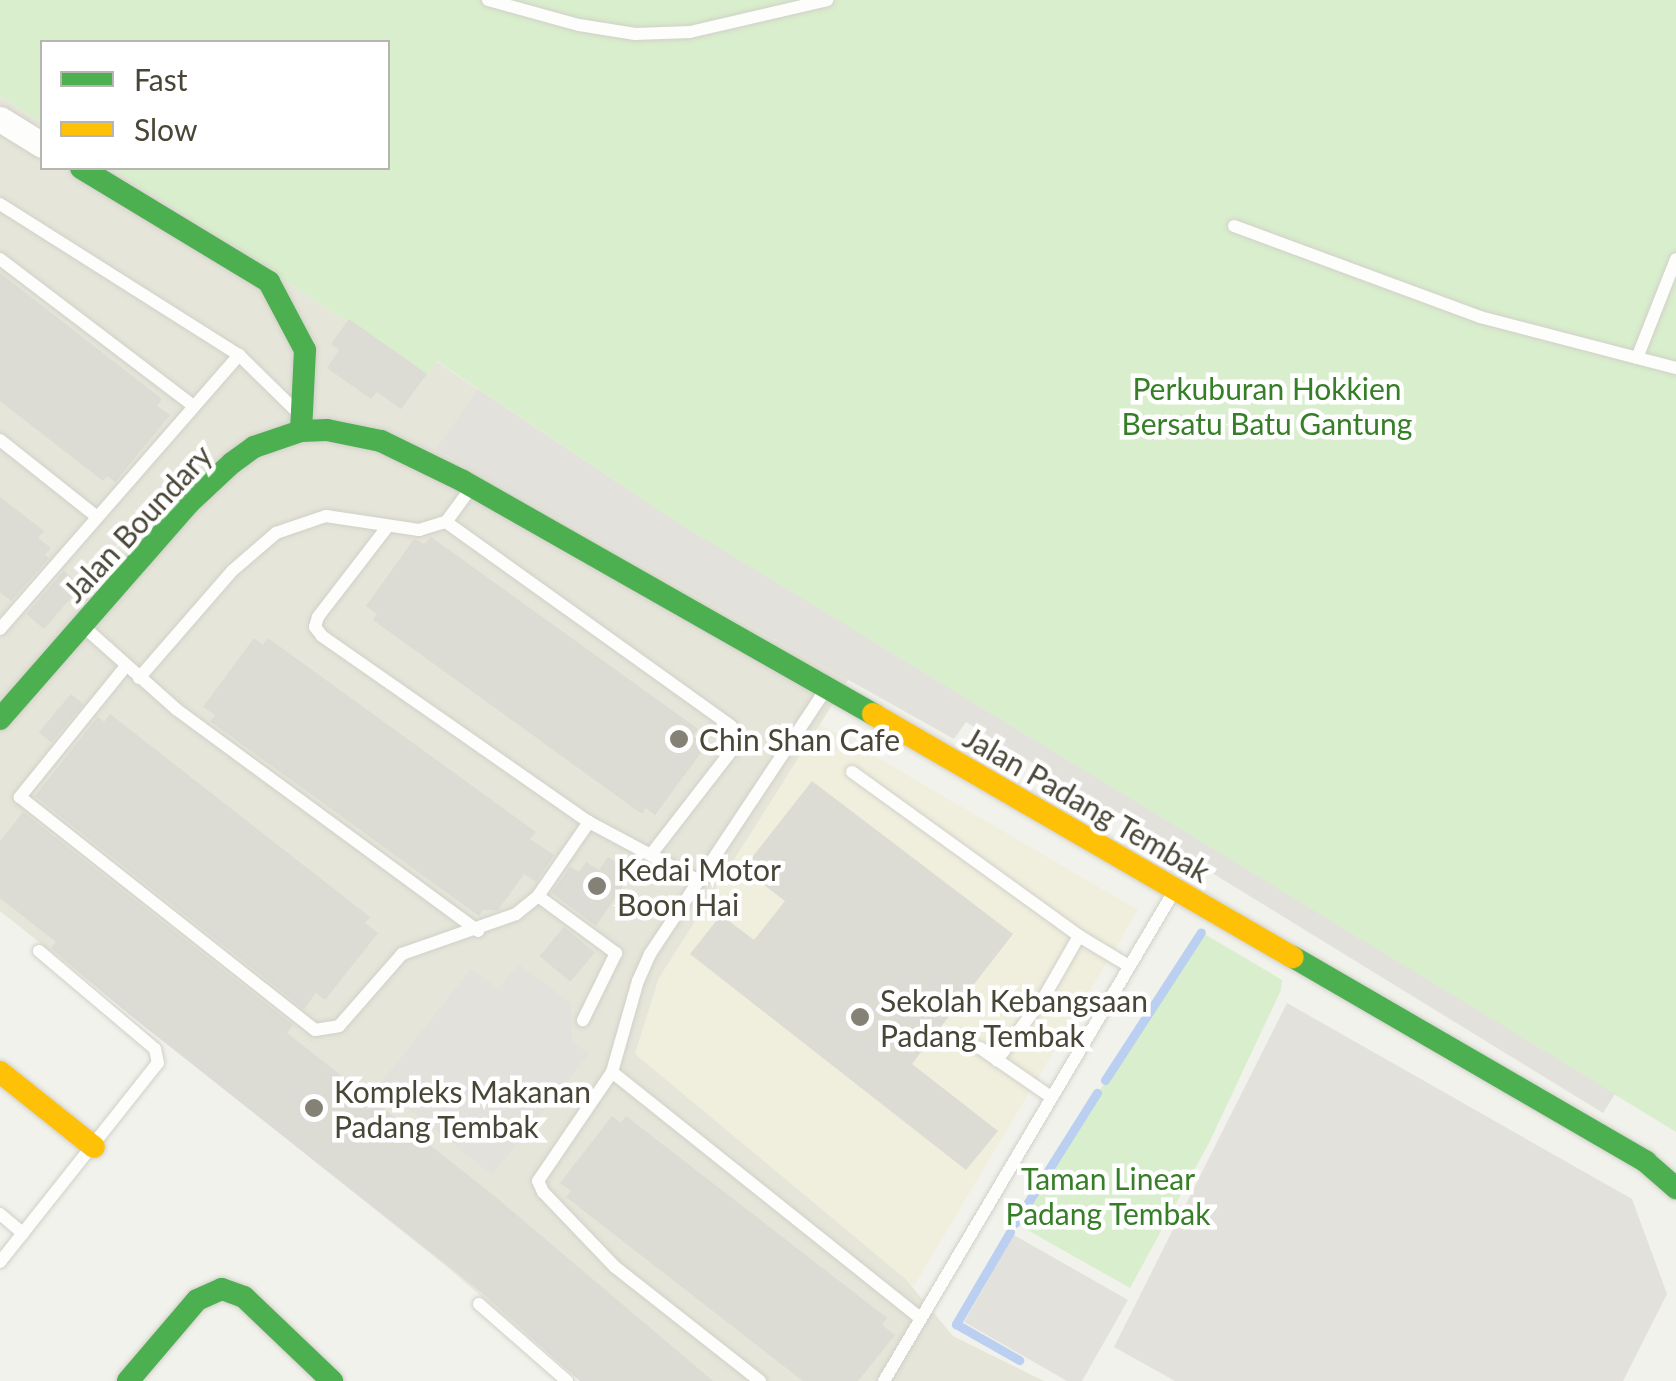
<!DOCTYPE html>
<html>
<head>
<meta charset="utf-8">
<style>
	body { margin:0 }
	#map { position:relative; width:1676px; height:1381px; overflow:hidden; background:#f2f2ec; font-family:Lato,sans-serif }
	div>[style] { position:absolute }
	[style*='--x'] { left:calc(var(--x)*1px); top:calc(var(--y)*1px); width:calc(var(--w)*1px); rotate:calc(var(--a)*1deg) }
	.residential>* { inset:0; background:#e6e5d9 }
	.education>* { inset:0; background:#f0efde }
	.green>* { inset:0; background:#d9eecc }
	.parking>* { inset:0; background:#e2e1dc }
	.stream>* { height:9px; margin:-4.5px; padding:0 4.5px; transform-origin:4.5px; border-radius:4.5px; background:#bbd0f1 }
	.building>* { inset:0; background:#dcdbd4; transform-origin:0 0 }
	.roads { filter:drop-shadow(0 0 2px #d0d0c9) drop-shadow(0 0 2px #d0d0c9) }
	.lane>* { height:12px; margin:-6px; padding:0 6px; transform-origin:6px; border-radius:6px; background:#fdfdfc }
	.street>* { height:25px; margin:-12.5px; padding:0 12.5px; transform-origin:12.5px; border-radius:12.5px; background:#fdfdfc }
	.fast>* { height:22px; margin:-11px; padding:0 11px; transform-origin:11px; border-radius:11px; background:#4caf50 }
	.slow>* { height:22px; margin:-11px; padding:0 11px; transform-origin:11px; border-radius:11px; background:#ffc107 }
	.dots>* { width:28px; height:28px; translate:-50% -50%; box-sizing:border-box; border:5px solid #fff; border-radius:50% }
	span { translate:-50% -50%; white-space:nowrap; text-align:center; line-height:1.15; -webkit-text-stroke:9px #fff; paint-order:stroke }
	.park-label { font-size:30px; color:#367e27 }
	.street-label { font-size:30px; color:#494637 }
	.poi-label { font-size:30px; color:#494637 }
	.left { translate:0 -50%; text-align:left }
	.legend { position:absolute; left:40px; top:40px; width:350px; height:130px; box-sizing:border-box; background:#fff; border:2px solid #b6b5af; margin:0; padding:12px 18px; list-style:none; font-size:30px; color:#494637 }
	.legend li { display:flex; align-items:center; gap:20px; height:50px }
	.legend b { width:50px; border:2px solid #b6b5af }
</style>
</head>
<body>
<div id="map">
	<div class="residential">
		<i style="clip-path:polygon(0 96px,42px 123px,42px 168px,112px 168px,426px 373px,436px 361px,667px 516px,874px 639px,658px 980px,953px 1336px,1044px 1381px,580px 1381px,446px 1266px,0 911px)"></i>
	</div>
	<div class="education">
		<i style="clip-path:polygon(820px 724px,1138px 910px,914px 1286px,635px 1054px,658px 980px)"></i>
	</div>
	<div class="green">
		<i style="clip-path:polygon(0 0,1676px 0,1676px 1132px,667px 516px,437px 361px,427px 374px,112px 168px,388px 168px,388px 42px,42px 42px,42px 123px,0 96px)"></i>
		<i style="clip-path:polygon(1201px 932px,1282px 980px,1281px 990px,1209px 1143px,1130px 1288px,1015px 1223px)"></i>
	</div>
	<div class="parking">
		<i style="clip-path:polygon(478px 389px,667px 516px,1615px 1094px,1603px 1113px,966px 722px,954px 739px,436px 449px)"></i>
		<i style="clip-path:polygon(518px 964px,571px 1003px,572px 1041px,589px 1054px,492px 1175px,379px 1085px,471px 969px,499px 989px)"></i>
		<i style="clip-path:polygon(1287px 1003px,1632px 1199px,1667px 1294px,1623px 1381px,1175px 1381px,1114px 1347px)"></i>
		<i style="clip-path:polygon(1014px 1235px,1128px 1300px,1082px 1381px,1067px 1381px,964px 1322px)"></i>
	</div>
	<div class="stream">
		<i style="--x:1105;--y:1080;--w:176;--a:-57"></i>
		<i style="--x:1015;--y:1223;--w:154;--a:-57.8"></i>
		<i style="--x:1010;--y:1232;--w:107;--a:120.4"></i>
		<i style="--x:956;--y:1324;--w:73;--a:29.7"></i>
	</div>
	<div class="building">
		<i style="clip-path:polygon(0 273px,162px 399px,157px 406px,170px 415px,115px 482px,107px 476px,103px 481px,0 401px)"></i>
		<i style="clip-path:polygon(349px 319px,427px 374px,401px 409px,377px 392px,371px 399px,327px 368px,339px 350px,331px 344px)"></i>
		<i style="clip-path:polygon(0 497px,44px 531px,38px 538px,51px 548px,45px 555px,49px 558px,11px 601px,0 592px)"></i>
		<i style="clip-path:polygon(431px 537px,698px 729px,693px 736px,706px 746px,655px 815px,646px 808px,642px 814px,373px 620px,377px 614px,366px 606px,414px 539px,424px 544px)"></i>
		<i style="left:64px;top:571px;width:23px;height:57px;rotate:41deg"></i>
		<i style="clip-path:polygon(254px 638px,263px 645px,268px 638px,536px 832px,530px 839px,554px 855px,536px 882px,524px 874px,498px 910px,483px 910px,479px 916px,210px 721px,215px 715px,203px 707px)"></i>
		<i style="left:71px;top:694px;width:16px;height:50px;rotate:40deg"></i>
		<i style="clip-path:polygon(110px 714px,370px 917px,365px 923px,378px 933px,325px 1000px,316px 993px,304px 1009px,35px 796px,98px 717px,104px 722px)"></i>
		<i style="clip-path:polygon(812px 781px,1013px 934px,912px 1064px,998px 1131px,966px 1170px,690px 954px,721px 915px,754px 940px,785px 901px,743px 869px)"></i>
		<i style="clip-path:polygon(23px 812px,293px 1025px,287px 1033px,492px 1194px,713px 1381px,580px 1381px,486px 1296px,130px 1015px,51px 948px,56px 942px,0 898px,0 841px)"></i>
		<i style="clip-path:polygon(608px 857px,632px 873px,596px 926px,552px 893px,570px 867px,579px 872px,586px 862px,599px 870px)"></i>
		<i style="left:564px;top:927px;width:40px;height:38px;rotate:40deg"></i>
		<i style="clip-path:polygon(612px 1116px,621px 1123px,626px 1116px,887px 1318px,882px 1325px,895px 1335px,858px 1381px,803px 1381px,566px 1197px,571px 1191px,560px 1183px)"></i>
	</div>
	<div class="roads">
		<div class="lane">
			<i style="--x:488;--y:0;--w:94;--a:15.4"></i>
			<i style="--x:579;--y:25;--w:57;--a:9.1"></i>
			<i style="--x:635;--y:34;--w:55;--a:-2.1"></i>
			<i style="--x:690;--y:32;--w:141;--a:-13.1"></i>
			<i style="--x:0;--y:204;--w:283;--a:32.3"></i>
			<i style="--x:239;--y:355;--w:80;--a:44.5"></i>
			<i style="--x:1234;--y:226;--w:262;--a:20.3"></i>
			<i style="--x:1480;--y:317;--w:203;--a:14.6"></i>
			<i style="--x:0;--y:259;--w:243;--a:37.2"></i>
			<i style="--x:1637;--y:358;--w:106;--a:-68.5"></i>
			<i style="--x:0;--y:440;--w:124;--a:38.4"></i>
			<i style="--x:446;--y:522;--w:42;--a:-53.7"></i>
			<i style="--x:388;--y:526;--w:115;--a:127.6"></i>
			<i style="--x:318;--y:617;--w:10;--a:107"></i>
			<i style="--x:315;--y:627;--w:11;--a:52"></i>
			<i style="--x:322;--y:636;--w:325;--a:34.9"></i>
			<i style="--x:589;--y:822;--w:125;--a:28.2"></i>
			<i style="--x:84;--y:627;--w:123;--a:41.7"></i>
			<i style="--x:176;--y:709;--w:375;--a:36.3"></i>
			<i style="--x:0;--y:629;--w:364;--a:-48.9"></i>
			<i style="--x:126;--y:666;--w:169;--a:129"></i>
			<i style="--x:20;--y:797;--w:376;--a:38.3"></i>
			<i style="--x:315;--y:1030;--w:24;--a:-9"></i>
			<i style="--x:339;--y:1026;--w:96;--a:-48.8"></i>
			<i style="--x:402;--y:954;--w:121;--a:-19.3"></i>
			<i style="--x:516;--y:914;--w:28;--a:-39"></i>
			<i style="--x:538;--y:896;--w:90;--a:-55.4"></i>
			<i style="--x:139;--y:678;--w:142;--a:-49"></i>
			<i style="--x:232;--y:571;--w:58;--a:-40.8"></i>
			<i style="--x:276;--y:533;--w:53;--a:-18.8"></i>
			<i style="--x:326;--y:516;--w:94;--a:8.6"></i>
			<i style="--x:419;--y:530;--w:28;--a:-17"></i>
			<i style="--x:446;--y:522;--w:350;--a:35.6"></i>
			<i style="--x:731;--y:726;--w:8;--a:60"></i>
			<i style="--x:735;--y:733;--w:17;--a:100"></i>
			<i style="--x:732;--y:750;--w:130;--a:127.8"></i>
			<i style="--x:852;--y:772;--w:280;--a:35.8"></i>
			<i style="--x:1079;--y:936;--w:70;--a:119.8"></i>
			<i style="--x:1044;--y:997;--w:79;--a:126.7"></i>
			<i style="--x:538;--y:896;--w:97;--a:36.2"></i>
			<i style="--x:616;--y:953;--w:75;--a:116.2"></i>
			<i style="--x:1079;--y:936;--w:58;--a:31"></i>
			<i style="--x:980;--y:1048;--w:86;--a:34.6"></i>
			<i style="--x:612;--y:1072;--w:394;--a:38.6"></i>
			<i style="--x:0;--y:1214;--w:30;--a:40"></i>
			<i style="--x:0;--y:1262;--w:254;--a:-51.6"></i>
			<i style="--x:158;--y:1063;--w:14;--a:-102"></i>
			<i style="--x:155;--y:1049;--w:152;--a:-139.8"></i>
			<i style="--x:479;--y:1304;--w:117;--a:41.2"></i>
			<i style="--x:760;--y:1381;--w:184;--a:-141.8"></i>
			<i style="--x:615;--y:1267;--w:104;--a:-133.8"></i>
			<i style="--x:543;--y:1192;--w:12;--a:-114"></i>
			<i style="--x:538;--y:1181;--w:132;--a:-55.8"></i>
			<i style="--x:612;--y:1072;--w:95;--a:-74.1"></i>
			<i style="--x:638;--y:981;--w:30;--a:-66"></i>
			<i style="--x:650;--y:954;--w:315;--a:-56.4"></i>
			<i style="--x:884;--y:1381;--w:567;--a:-59.37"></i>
		</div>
		<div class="street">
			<i style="--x:0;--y:119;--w:49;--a:31.8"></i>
		</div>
		<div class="fast">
			<i style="--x:81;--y:168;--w:220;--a:31.2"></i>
			<i style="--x:269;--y:282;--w:77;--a:62.1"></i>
			<i style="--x:305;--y:350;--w:81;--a:92.8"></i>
			<i style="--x:0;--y:719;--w:286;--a:-48.8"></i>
			<i style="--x:188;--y:504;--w:60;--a:-43"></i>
			<i style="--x:232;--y:463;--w:27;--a:-36"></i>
			<i style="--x:254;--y:447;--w:50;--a:-18.8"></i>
			<i style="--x:301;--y:431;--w:26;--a:-2"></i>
			<i style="--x:327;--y:430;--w:55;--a:11.5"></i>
			<i style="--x:381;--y:441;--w:91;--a:26"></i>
			<i style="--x:463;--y:481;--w:472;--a:29.6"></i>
			<i style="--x:1293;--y:957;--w:408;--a:30.1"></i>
			<i style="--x:1646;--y:1162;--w:40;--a:41"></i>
			<i style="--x:128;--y:1381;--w:106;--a:-49.6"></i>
			<i style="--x:197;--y:1300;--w:27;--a:-24"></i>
			<i style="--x:222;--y:1289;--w:23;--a:20"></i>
			<i style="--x:244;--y:1297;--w:122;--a:43.7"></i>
		</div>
		<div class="slow">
			<i style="--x:873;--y:714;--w:485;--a:30.1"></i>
			<i style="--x:0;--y:1072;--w:120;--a:38.6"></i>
		</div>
	</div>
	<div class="dots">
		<i style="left:679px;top:739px;background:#848276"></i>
		<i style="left:597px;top:886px;background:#848276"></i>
		<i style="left:860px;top:1017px;background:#848276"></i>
		<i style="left:314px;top:1108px;background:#848276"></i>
	</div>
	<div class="park-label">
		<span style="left:1267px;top:405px">Perkuburan Hokkien<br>Bersatu Batu Gantung</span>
		<span style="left:1108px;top:1195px">Taman Linear<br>Padang Tembak</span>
	</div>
	<div class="street-label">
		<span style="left:137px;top:523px;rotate:-47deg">Jalan Boundary</span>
		<span style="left:1087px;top:804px;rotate:30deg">Jalan Padang Tembak</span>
	</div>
	<div class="poi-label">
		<span class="left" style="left:699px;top:739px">Chin Shan Cafe</span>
		<span class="left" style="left:617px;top:886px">Kedai Motor<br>Boon Hai</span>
		<span class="left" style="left:880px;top:1017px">Sekolah Kebangsaan<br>Padang Tembak</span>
		<span class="left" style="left:334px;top:1108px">Kompleks Makanan<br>Padang Tembak</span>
	</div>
	<ul class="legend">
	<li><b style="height:12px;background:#4caf50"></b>Fast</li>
	<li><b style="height:12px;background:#ffc107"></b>Slow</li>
	</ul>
</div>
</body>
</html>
